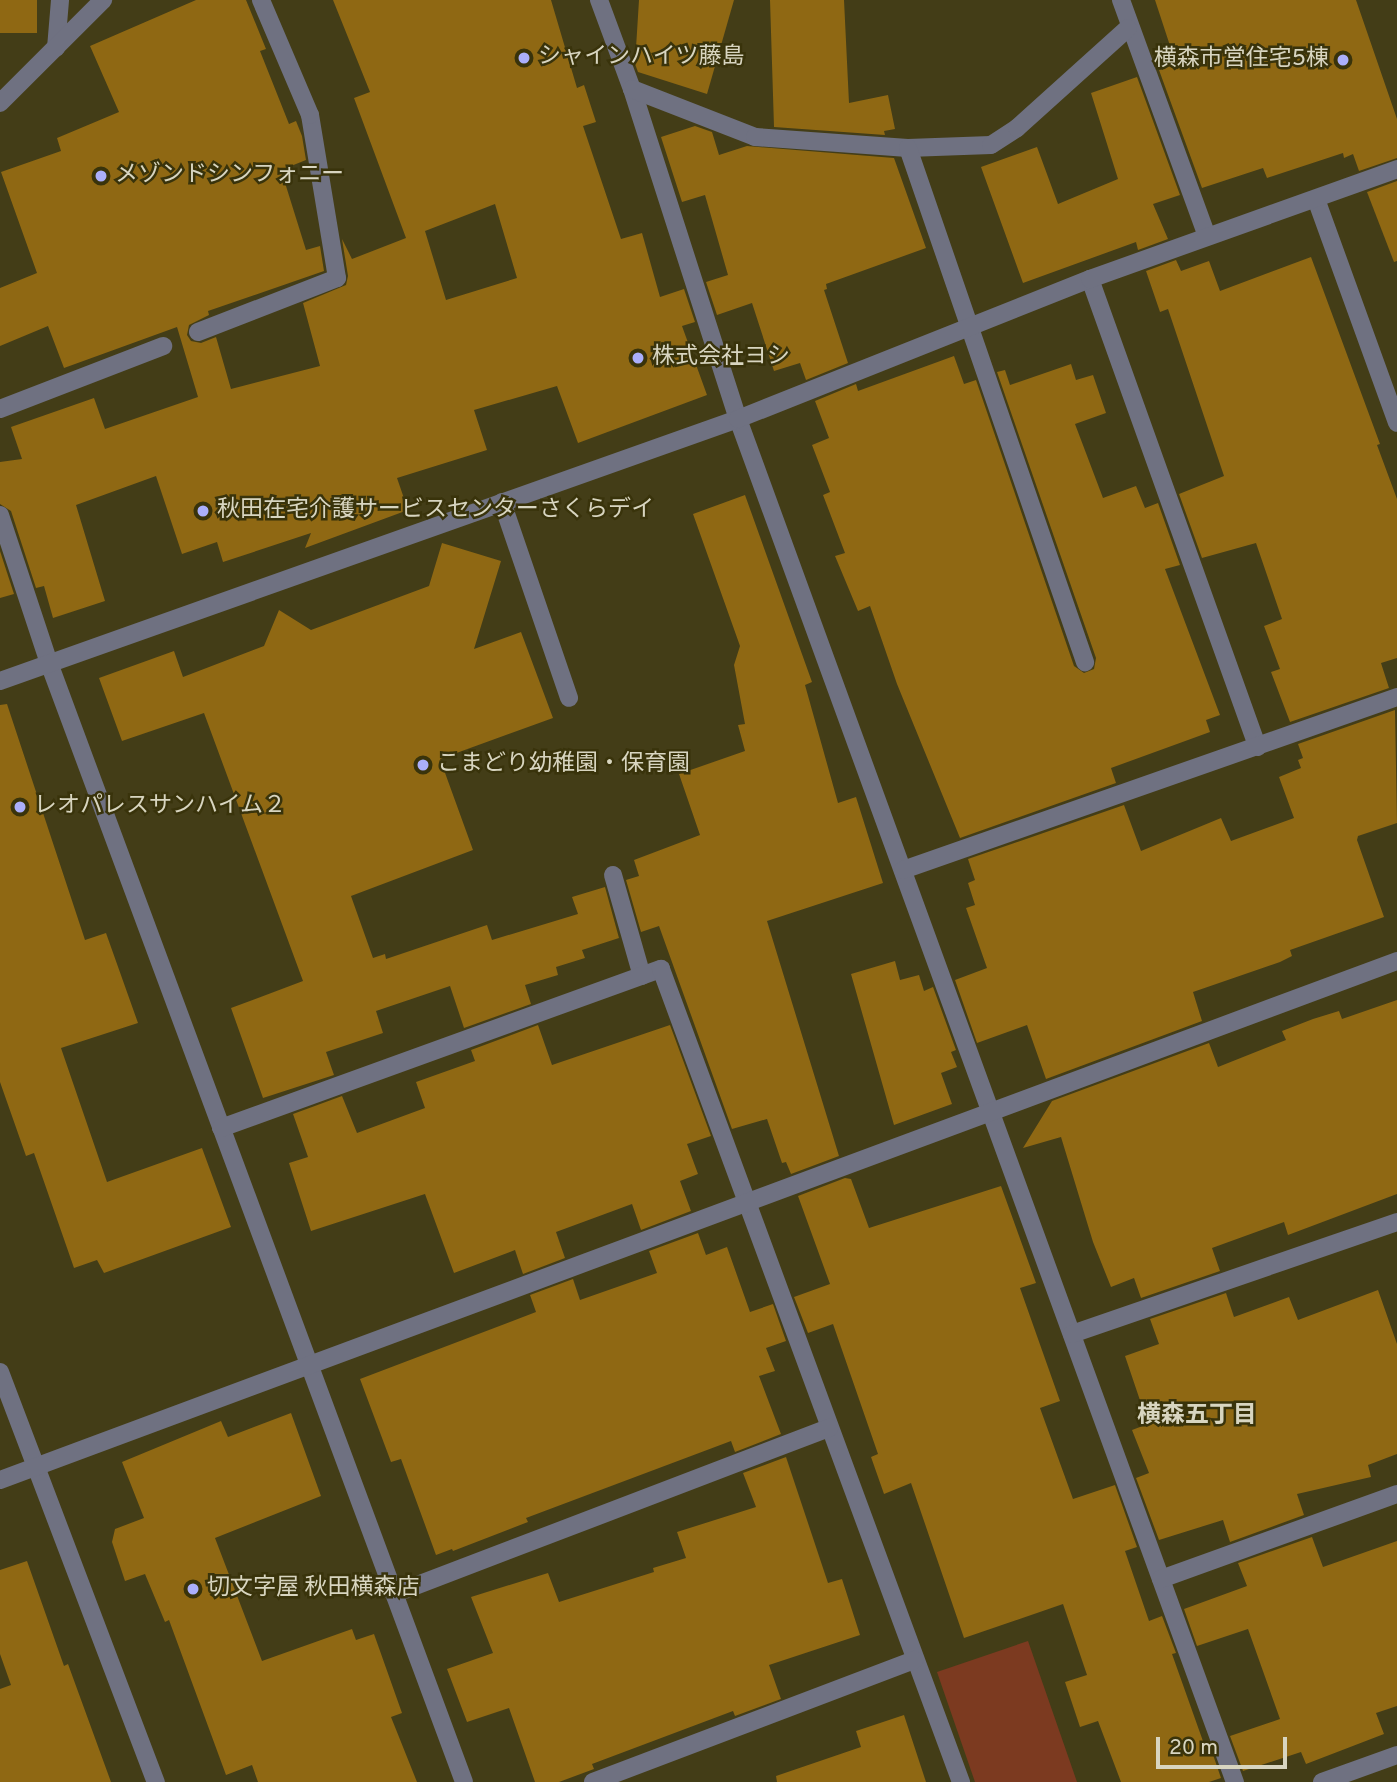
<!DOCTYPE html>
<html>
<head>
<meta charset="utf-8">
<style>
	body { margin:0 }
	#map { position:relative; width:1397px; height:1782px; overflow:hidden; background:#433d17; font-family:Overpass,"Noto Sans JP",sans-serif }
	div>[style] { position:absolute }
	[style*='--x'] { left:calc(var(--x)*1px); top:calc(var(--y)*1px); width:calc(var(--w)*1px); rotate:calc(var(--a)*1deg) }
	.green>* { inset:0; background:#7c3a20 }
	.building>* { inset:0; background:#8f6813; transform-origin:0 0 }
	.minor>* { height:18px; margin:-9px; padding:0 9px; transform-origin:9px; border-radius:9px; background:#6f7181 }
	.dots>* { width:19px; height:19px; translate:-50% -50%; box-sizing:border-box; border:4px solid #39330b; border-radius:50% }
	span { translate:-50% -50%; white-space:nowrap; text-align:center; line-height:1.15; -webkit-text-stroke:5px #39330b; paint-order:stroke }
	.poi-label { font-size:23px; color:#d8d5c0 }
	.left { translate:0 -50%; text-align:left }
	.right { translate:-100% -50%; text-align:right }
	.neighbourhood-label { font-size:24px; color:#d8d5c0; font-weight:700 }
	.scale { position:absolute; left:1156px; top:1737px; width:131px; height:32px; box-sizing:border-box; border:4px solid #d8d5c0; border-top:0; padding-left:9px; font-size:21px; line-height:24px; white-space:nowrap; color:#d8d5c0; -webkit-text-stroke:5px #39330b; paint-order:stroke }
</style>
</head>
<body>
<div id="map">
	<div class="green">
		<i style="clip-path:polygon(1028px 1641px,1077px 1782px,975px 1782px,937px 1672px)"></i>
	</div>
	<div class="building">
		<i style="left:0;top:0;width:37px;height:33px"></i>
		<i style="clip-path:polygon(evenodd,196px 0,246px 0,266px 49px,260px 51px,289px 124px,296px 121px,302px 136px,306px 160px,281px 170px,306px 250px,320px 246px,324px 271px,208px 311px,209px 315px,189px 325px,187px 335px,191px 341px,201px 343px,216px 337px,231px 389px,320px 366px,303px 303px,346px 285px,348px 276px,342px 239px,352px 259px,406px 238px,354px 98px,370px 92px,333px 0,551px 0,577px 88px,584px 85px,596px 122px,583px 126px,621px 239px,642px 233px,660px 297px,684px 289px,695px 322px,682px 326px,707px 395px,578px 443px,557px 386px,474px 410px,487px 450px,397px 478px,408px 510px,305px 548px,311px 533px,223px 562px,217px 542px,182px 554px,156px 476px,76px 505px,105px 601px,53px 618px,44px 586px,36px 588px,11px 511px,0 504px,0 462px,22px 459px,11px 427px,94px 398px,105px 429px,198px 397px,177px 327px,64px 368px,48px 326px,0 346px,0 288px,37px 273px,1px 172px,61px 151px,57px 138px,119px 112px,90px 46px,196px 0,495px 204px,517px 278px,446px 300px,425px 231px,495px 204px)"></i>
		<i style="clip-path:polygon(639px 0,734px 0,707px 94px,638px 72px,635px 64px)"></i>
		<i style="clip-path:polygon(770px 0,844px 0,849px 103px,888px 95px,895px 129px,884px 131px,885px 135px,774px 127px)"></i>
		<i style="clip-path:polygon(1155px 0,1356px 0,1397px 119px,1397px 158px,1359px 171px,1353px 154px,1344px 158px,1343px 153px,1267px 178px,1263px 168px,1202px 188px,1159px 70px,1176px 64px)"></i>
		<i style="clip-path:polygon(1137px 77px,1180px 195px,1153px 204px,1168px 239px,1138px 250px,1136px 242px,1023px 283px,981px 167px,1037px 147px,1058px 204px,1118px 179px,1091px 93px)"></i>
		<i style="clip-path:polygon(695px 126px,712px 132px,719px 155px,747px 146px,894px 158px,926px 248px,826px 284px,827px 289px,824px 290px,848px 363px,806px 380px,800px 363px,774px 371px,752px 303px,717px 315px,706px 282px,728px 275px,705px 195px,682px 202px,661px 137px)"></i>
		<i style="clip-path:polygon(1397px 181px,1397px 261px,1394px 262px,1367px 192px)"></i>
		<i style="clip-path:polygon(1311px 257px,1380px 444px,1377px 445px,1397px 499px,1397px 658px,1381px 663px,1389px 688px,1290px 722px,1271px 672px,1280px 669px,1264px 626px,1282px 619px,1256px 543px,1202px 558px,1179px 494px,1224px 476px,1168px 309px,1160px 312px,1146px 271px,1176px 260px,1181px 271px,1209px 261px,1220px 291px)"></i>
		<i style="clip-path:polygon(954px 356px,964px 384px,976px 380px,1074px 666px,1084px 673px,1094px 669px,1096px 658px,997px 372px,1005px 370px,1010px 385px,1071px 364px,1076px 380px,1093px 375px,1106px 413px,1075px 424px,1103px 498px,1136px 486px,1145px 508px,1158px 503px,1180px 565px,1165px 569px,1220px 715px,1206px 720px,1210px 732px,1111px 768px,1116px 783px,960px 838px,897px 684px,870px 606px,858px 611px,835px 556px,845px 553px,823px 495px,830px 492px,812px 445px,829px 438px,815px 401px,856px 384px,858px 391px)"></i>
		<i style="clip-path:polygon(745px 495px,812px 682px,805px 685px,838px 803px,856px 797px,883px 883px,767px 921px,839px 1156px,791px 1174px,786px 1162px,782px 1163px,767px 1119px,732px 1129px,659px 926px,641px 932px,626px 880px,639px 876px,634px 860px,700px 835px,679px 774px,745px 751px,738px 725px,745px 724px,734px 665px,740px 646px,693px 514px)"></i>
		<i style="clip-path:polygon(442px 543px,501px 561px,474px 649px,521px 632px,553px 718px,440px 759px,473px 850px,351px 896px,373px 958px,385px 954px,386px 959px,487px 925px,492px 940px,578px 914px,572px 897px,605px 887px,619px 938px,582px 950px,585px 958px,556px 967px,558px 975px,525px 985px,531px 1004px,464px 1028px,450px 986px,376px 1011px,383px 1033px,326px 1052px,334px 1075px,263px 1098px,231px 1008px,303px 981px,204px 713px,122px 741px,99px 678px,174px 651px,183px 677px,264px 646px,279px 610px,311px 630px,429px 586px)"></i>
		<i style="clip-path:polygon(0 551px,14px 594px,0 598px)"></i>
		<i style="clip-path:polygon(7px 704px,85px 940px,106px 933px,138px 1023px,61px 1048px,107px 1182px,202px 1148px,231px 1227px,104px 1273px,97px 1260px,74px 1268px,34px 1153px,26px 1156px,0 1082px,0 705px)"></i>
		<i style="clip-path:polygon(1395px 710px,1397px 823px,1358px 836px,1357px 840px,1384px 917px,1290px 950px,1292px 956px,1280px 962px,1193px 992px,1202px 1021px,1046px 1079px,1027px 1025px,977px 1043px,955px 980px,987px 968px,966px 908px,975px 905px,968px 883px,975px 880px,968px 859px,1124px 805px,1141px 851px,1221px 818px,1231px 841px,1294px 818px,1279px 777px,1301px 768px,1298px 760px,1303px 758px,1298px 744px)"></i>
		<i style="clip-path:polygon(895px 961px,900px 980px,919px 975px,924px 991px,933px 987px,956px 1050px,951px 1052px,957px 1067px,941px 1073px,952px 1104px,894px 1125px,851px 974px)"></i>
		<i style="clip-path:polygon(1397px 1000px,1397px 1194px,1288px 1235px,1284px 1222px,1212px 1248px,1220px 1271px,1141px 1298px,1134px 1278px,1111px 1287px,1093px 1242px,1061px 1137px,1023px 1148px,1052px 1101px,1209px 1043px,1218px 1067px,1286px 1040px,1282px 1031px,1313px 1019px,1339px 1011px,1342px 1019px)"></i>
		<i style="clip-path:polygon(538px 1025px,552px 1065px,670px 1025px,711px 1136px,687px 1144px,698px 1174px,680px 1181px,691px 1211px,641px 1230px,632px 1204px,556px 1232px,565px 1258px,523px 1274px,515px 1250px,454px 1273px,425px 1194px,311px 1231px,289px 1163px,308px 1157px,293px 1114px,342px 1096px,357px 1133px,425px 1108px,416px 1082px,475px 1061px,471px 1050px)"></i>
		<i style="clip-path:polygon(845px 1178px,851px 1179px,869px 1228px,1001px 1186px,1036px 1283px,1020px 1288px,1060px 1401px,1040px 1408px,1073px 1499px,1115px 1485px,1137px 1547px,1125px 1551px,1149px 1621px,1162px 1616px,1176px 1653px,1172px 1654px,1204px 1744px,1209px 1743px,1221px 1778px,1209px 1782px,1121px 1782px,1098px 1721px,1080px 1727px,1065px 1682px,1087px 1675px,1063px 1604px,964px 1638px,911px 1483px,884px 1494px,871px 1457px,878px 1454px,833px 1324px,808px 1333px,794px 1297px,830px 1284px,798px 1196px)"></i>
		<i style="clip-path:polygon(698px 1233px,706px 1255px,727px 1247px,750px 1312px,773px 1304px,786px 1341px,766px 1348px,775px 1371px,759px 1376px,781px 1434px,735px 1452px,731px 1441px,526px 1518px,528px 1522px,453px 1551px,452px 1549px,436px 1555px,401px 1459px,391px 1462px,360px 1379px,536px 1312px,530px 1295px,573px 1279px,580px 1300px,657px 1273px,649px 1251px)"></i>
		<i style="clip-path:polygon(1378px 1290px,1397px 1344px,1397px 1454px,1368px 1465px,1371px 1477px,1297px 1494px,1304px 1515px,1230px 1542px,1223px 1520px,1159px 1540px,1136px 1478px,1149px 1473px,1132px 1430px,1148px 1424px,1125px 1356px,1159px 1344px,1150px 1319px,1226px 1293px,1234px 1317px,1289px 1297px,1298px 1320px)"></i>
		<i style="clip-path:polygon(291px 1413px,321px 1496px,215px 1538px,262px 1661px,352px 1629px,356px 1640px,374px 1634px,402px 1713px,391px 1717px,417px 1782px,258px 1782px,252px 1765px,226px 1775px,169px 1620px,165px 1622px,145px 1574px,125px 1581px,112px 1542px,115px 1529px,144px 1518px,122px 1462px,221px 1421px,228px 1437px)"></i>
		<i style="clip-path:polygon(786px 1457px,828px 1583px,842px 1579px,860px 1635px,769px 1665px,781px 1699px,735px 1716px,733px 1711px,592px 1764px,594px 1769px,559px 1782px,535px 1782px,509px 1708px,467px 1722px,447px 1669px,493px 1653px,471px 1597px,548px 1573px,559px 1602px,654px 1572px,653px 1568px,686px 1558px,677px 1532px,756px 1507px,743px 1473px)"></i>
		<i style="clip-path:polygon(1312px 1537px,1323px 1567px,1397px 1541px,1397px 1706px,1376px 1713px,1384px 1734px,1306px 1764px,1301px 1752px,1243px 1771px,1230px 1736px,1280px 1719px,1248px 1629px,1197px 1646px,1184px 1609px,1247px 1586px,1238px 1563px)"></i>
		<i style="clip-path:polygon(27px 1561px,64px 1666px,68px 1664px,111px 1782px,0 1782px,0 1689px,11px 1685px,0 1654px,0 1570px)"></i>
		<i style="clip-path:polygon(904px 1715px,926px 1782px,777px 1782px,776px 1776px,861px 1747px,856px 1731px)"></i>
	</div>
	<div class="minor">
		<i style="--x:599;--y:0;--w:95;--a:69.7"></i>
		<i style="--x:632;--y:89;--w:347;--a:72.2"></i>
		<i style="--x:738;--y:419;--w:1451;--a:69.97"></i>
		<i style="--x:1121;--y:0;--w:251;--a:70"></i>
		<i style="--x:56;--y:48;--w:48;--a:-85.2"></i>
		<i style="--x:632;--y:89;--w:132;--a:21.3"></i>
		<i style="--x:755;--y:137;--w:153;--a:4.1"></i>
		<i style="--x:908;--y:148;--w:83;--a:-2.1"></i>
		<i style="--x:991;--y:145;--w:31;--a:-33"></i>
		<i style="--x:1017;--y:128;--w:149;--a:-42"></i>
		<i style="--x:0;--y:103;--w:146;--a:-45"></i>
		<i style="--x:908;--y:148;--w:544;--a:71"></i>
		<i style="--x:1316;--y:199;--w:238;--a:70.1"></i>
		<i style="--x:1090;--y:279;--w:497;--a:70.3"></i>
		<i style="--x:198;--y:332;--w:149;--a:-21.2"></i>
		<i style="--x:337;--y:278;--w:165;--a:-99.4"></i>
		<i style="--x:310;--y:115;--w:125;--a:-113.1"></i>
		<i style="--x:0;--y:409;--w:175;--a:-21.1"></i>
		<i style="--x:502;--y:502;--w:207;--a:71.1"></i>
		<i style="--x:0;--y:515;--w:156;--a:71.7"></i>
		<i style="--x:49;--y:663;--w:1193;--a:69.65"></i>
		<i style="--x:0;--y:681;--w:783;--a:-19.55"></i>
		<i style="--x:738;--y:419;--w:379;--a:-21.7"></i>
		<i style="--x:1090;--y:279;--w:326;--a:-19.7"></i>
		<i style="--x:903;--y:870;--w:523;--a:-19.3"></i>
		<i style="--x:613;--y:875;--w:105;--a:74"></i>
		<i style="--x:221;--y:1128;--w:468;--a:-19.9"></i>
		<i style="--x:661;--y:969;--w:867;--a:69.75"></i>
		<i style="--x:1072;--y:1334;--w:344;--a:-19"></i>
		<i style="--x:0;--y:1372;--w:439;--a:69.2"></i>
		<i style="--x:0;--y:1480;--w:1490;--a:-20.38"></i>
		<i style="--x:1161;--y:1579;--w:251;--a:-19.8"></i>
		<i style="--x:394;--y:1594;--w:466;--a:-20.9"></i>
		<i style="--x:593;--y:1782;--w:344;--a:-20.8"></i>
		<i style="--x:1322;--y:1782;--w:80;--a:-19.8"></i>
	</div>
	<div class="dots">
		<i style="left:524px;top:58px;background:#abaffb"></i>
		<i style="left:1343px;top:60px;background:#abaffb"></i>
		<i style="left:101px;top:176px;background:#abaffb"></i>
		<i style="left:638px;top:358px;background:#abaffb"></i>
		<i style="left:203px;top:511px;background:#abaffb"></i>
		<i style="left:423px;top:765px;background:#abaffb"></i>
		<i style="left:20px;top:807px;background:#abaffb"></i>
		<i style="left:193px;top:1589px;background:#abaffb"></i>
	</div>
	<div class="poi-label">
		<span class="left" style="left:538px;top:58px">シャインハイツ藤島</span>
		<span class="right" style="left:1329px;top:60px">横森市営住宅5棟</span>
		<span class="left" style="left:115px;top:176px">メゾンドシンフォニー</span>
		<span class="left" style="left:652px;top:358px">株式会社ヨシ</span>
		<span class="left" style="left:217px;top:511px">秋田在宅介護サービスセンターさくらデイ</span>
		<span class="left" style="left:437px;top:765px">こまどり幼稚園・保育園</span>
		<span class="left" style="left:34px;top:807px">レオパレスサンハイム２</span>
		<span class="left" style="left:207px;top:1589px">切文字屋 秋田横森店</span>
	</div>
	<div class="neighbourhood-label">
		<span style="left:1197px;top:1417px">横森五丁目</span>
	</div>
	<div class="scale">20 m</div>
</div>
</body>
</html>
